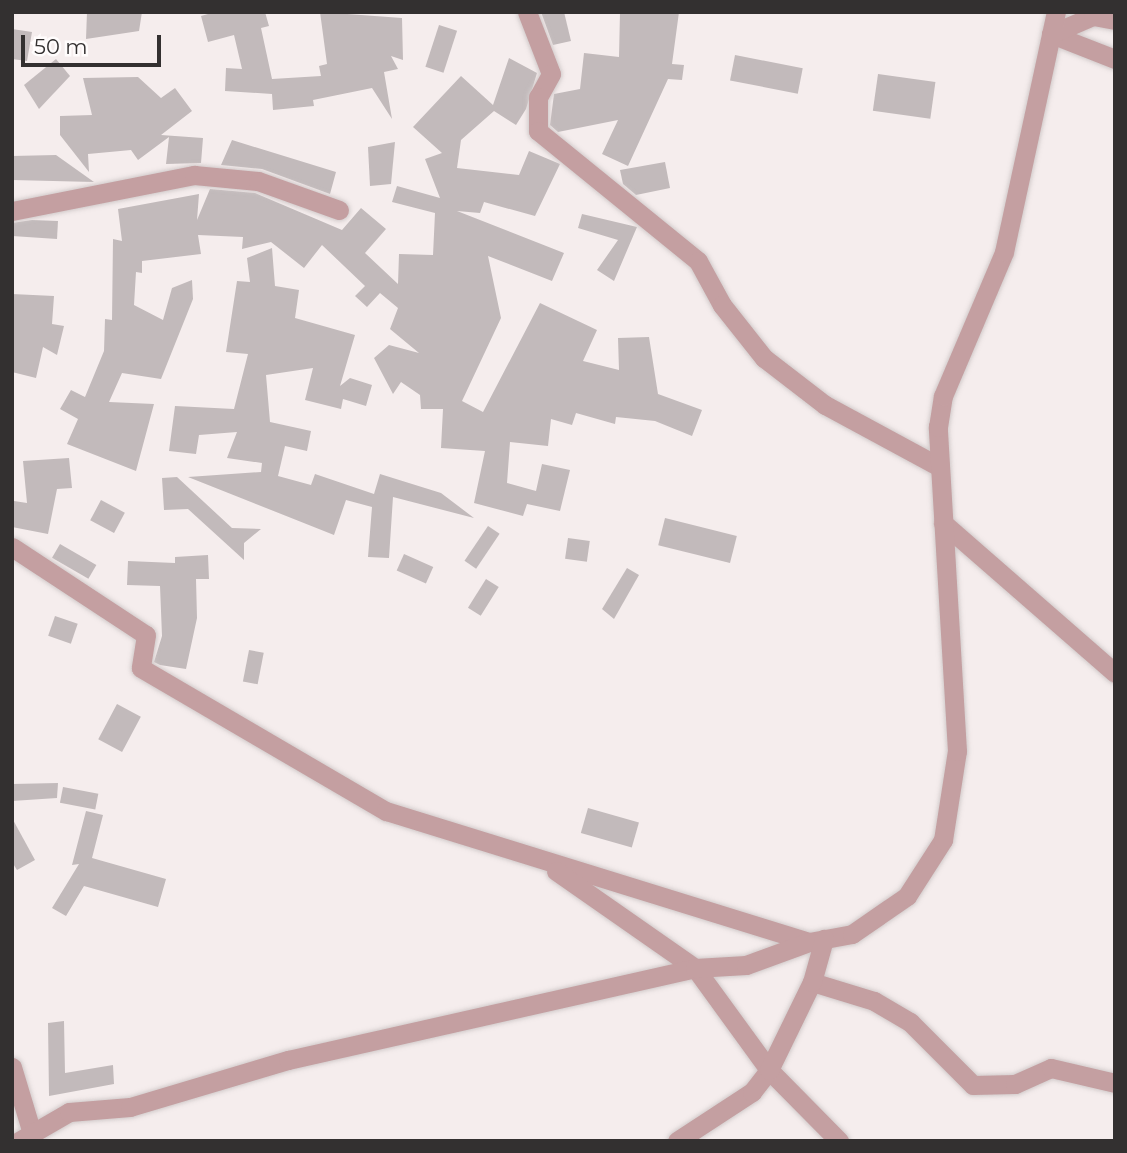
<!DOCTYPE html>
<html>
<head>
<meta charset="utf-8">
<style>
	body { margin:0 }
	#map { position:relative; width:1127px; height:1153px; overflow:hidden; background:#f5eded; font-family:Montserrat,sans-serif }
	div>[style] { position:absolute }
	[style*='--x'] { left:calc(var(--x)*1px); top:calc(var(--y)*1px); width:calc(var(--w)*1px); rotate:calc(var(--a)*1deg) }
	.building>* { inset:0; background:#c2babb; transform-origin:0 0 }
	.roads { filter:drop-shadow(0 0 2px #d2cbcb) drop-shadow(0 0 2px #d2cbcb) }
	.street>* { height:19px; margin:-9.5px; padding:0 9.5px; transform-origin:9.5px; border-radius:9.5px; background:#c49fa1 }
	span { translate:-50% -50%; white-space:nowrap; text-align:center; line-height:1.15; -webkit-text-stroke:5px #fffcfc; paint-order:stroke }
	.frame { position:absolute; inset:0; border:14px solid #333030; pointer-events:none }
	.scale { position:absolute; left:21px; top:35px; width:140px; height:32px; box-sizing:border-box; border:4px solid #333030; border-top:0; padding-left:9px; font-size:21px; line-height:24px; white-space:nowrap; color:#333030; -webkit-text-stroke:5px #fffcfc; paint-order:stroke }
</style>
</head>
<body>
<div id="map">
	<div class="building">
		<i style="clip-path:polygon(87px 12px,142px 12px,139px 31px,86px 39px)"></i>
		<i style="clip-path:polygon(215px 12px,265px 12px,269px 26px,261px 28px,272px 79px,321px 76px,319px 66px,327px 64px,320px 12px,402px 18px,403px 60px,391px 56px,398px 69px,384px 72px,392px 119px,372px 88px,313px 100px,314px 106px,273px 110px,272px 94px,225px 91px,226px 68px,242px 69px,234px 35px,208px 42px,201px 16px)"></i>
		<i style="clip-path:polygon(541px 12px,564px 12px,571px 41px,553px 45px)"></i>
		<i style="clip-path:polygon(620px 12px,679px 12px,672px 64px,684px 65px,682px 80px,668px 79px,628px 166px,602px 154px,618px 120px,558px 132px,550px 125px,554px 94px,580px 89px,584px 53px,619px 57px)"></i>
		<i style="left:439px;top:25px;width:19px;height:44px;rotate:18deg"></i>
		<i style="clip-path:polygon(12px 29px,32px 32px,27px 61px,12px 59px)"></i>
		<i style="left:735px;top:55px;width:69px;height:26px;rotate:11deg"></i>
		<i style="clip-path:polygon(509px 58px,537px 73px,526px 109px,516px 125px,494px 111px,461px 140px,457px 168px,519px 175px,529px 151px,560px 164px,535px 216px,484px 202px,480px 213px,457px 211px,564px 253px,552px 281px,488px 256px,501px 318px,462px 401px,483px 412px,540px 303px,597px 330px,583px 361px,619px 370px,618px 338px,649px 337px,658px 394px,702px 410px,692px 436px,655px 421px,616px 417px,615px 424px,576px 413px,572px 425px,551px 419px,548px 446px,510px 442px,507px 483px,536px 491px,542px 464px,570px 470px,560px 511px,527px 504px,523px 516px,474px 503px,485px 451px,441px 448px,443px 409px,421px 409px,420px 395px,401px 382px,393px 394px,374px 358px,389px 345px,419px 353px,390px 329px,398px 308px,380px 293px,367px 307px,355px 296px,365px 286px,322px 245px,304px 268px,271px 242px,242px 249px,243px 237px,198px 235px,201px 254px,142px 261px,142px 273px,136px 272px,134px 305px,163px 320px,172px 288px,192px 280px,193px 299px,161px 379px,122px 373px,109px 402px,154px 404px,136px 471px,67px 444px,78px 419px,60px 409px,71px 390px,85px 397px,104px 351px,105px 319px,112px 320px,113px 239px,122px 241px,118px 209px,199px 194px,197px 220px,210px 189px,255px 193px,342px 230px,361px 208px,386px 229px,365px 253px,398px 284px,399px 254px,433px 255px,435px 213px,392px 202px,397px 186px,440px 198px,425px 159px,442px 153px,413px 127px,461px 76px,493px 105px)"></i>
		<i style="clip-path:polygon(56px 59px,70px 76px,39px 109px,24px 85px)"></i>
		<i style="left:878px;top:74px;width:58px;height:37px;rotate:8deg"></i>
		<i style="clip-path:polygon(138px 77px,161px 98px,175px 88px,192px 111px,161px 135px,203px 138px,201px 163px,166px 164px,169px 137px,138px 160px,131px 150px,88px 154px,89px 172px,60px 135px,60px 116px,92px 115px,83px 78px)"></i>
		<i style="clip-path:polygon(232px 140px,336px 172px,330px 194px,262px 169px,221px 165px)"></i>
		<i style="clip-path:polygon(395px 142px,391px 184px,370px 186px,368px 147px)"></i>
		<i style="clip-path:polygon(56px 155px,94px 182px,12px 180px,12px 156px)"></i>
		<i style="clip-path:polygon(665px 162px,670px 188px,636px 195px,623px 184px,620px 170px)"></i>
		<i style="clip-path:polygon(582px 214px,637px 227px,614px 281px,597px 270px,618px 240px,578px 228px)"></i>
		<i style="clip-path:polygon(32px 220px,58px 221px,57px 239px,12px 236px,12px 223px)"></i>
		<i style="clip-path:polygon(272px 248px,275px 286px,299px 290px,295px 318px,355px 335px,340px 386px,350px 378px,372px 385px,366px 406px,343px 399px,341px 409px,305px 400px,313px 368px,266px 375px,270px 422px,311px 431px,307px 451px,285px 446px,278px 476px,311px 485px,315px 474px,374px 494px,380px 474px,441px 493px,474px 518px,393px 497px,389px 558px,368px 557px,372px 507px,346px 500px,334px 535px,188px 477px,261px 472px,262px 463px,227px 458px,237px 432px,199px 435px,196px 454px,169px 451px,175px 406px,234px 409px,248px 354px,226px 352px,237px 281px,250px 282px,247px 258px)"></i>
		<i style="clip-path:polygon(12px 294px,54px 296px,52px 324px,64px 326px,57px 355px,43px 347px,36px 378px,12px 372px)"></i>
		<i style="clip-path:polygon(69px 458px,72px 488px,57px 489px,48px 534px,12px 527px,14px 501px,27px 503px,23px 461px)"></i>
		<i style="clip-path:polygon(177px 477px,232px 528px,261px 529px,244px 543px,244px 560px,188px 509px,164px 510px,162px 478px)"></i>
		<i style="left:101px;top:500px;width:27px;height:23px;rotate:28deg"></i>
		<i style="left:665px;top:518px;width:74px;height:28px;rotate:14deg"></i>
		<i style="left:488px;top:526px;width:14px;height:42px;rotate:34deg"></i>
		<i style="left:568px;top:538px;width:22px;height:21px;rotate:8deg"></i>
		<i style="left:60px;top:544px;width:42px;height:16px;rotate:30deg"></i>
		<i style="left:404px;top:554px;width:32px;height:18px;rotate:24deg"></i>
		<i style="clip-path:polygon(208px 555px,209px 579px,196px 579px,197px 618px,186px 669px,160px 665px,154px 662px,162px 636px,160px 586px,127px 585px,128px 561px,175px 563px,175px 557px)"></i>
		<i style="clip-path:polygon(627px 568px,639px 575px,614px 619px,602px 609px)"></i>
		<i style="left:486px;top:579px;width:15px;height:34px;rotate:32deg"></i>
		<i style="left:55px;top:616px;width:24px;height:21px;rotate:19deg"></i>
		<i style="left:249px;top:650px;width:15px;height:32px;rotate:11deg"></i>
		<i style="left:117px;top:704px;width:27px;height:40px;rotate:28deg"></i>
		<i style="clip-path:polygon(58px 783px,57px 798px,12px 801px,12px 784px)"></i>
		<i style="left:63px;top:787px;width:36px;height:16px;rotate:11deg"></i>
		<i style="left:588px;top:808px;width:53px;height:26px;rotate:16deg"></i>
		<i style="clip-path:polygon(86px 811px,103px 815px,92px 858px,166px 879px,158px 907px,84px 886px,66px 916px,52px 908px,79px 864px,72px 865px)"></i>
		<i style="clip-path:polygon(12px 818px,35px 860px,17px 870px,12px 862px)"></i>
		<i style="clip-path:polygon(64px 1021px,65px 1073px,113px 1065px,114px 1084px,49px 1096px,48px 1023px)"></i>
	</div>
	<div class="roads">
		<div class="street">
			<i style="--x:527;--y:12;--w:66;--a:68.8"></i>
			<i style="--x:551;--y:74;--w:26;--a:119"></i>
			<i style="--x:538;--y:97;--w:34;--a:90"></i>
			<i style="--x:538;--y:131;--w:206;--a:39.1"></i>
			<i style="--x:698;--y:261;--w:50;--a:61.4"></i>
			<i style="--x:722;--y:305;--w:68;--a:51.6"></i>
			<i style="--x:764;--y:358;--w:77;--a:37.6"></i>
			<i style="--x:825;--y:405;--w:126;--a:28.4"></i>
			<i style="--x:1051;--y:34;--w:69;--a:21.3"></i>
			<i style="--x:1051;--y:34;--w:46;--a:-23.2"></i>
			<i style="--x:1093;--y:16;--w:22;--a:10"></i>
			<i style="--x:12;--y:211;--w:186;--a:-11.2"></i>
			<i style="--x:194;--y:175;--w:64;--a:5.4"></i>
			<i style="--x:258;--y:181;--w:86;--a:19.7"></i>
			<i style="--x:943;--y:523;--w:228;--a:41.1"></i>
			<i style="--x:12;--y:547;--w:160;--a:33.3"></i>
			<i style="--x:146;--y:635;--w:33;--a:99"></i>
			<i style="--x:141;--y:668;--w:284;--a:30.3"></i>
			<i style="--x:386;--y:811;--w:443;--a:17.2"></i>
			<i style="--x:809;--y:942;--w:44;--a:-10.5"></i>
			<i style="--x:852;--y:934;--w:67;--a:-34.6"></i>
			<i style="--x:907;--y:896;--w:67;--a:-57.3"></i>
			<i style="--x:943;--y:840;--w:90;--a:-81.1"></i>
			<i style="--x:957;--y:751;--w:325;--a:-93.4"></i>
			<i style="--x:938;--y:427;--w:31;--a:-81"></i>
			<i style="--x:943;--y:396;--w:156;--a:-67"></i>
			<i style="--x:1004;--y:252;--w:246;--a:-77.8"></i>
			<i style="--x:556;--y:871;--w:169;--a:34.9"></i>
			<i style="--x:695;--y:968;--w:126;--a:54"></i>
			<i style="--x:769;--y:1070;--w:100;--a:45.4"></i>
			<i style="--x:812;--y:982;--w:65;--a:17"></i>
			<i style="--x:874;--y:1001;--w:42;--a:30.3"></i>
			<i style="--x:910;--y:1022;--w:89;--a:45"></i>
			<i style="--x:973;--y:1085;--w:42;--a:-1.4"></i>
			<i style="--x:1015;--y:1084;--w:39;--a:-24"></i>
			<i style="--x:1051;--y:1068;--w:66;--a:13.2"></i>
			<i style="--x:12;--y:1067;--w:66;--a:73.2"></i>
			<i style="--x:19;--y:1141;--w:58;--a:-30.1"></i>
			<i style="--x:69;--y:1112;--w:61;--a:-4.7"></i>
			<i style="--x:130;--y:1107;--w:165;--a:-16.6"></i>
			<i style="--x:288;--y:1060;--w:417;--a:-12.7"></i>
			<i style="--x:695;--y:968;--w:51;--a:-3.4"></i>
			<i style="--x:746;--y:965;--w:67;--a:-20.1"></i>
			<i style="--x:677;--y:1141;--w:90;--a:-33.2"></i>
			<i style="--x:752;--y:1092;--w:28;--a:-52"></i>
			<i style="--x:769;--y:1070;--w:98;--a:-64"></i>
			<i style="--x:812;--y:982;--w:45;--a:-74.4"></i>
		</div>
	</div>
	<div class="frame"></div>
	<div class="scale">50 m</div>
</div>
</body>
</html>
